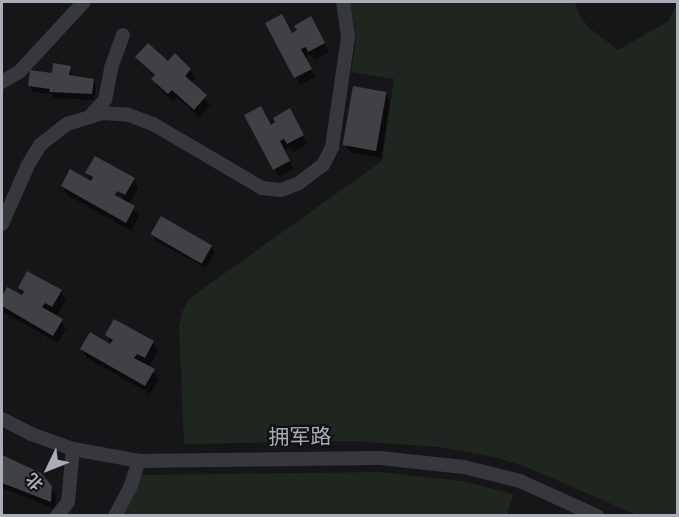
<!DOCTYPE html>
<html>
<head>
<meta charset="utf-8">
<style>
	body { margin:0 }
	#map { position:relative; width:679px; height:517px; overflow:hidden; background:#161618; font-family:"Alegreya Sans","Noto Sans SC",sans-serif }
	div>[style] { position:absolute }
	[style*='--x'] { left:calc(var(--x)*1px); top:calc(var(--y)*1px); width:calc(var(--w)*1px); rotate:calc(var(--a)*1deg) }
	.green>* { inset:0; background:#1e261f }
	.shadow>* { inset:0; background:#0007 }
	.building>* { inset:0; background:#404145; transform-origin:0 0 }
	.minor>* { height:14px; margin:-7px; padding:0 7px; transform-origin:7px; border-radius:7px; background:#37383d }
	span { translate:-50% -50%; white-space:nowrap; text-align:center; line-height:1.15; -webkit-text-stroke:4.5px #111113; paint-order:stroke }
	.street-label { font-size:21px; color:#a8adb8 }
	.frame { position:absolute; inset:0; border:3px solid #a8adb8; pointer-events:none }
	.north { position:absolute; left:18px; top:439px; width:60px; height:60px; -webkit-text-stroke:4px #111113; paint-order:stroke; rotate:227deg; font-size:16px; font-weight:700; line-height:24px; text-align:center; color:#a8adb8 }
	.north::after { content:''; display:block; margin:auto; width:21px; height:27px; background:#a8adb8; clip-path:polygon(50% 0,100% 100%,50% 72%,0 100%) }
</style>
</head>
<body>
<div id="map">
	<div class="green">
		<i style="clip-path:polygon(350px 2px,575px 2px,578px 13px,588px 27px,618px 50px,669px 21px,677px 2px,677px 515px,637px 515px,524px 466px,494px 457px,439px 447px,352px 441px,184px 444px,179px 327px,182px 312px,190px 298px,382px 161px,394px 79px,351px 72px,356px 38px)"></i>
		<i style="clip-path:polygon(380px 472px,462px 481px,513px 494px,507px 515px,122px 516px,141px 475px)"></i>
	</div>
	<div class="shadow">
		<i style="clip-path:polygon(310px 18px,329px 52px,314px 60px,311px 55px,305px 58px,315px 77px,300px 85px,267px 23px,292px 35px)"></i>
		<i style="clip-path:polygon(137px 57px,190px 69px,195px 78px,190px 83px,210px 105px,199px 117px,177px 97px,173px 101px,158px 88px,153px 79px,155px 77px)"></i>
		<i style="clip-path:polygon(70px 67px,73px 77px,93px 80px,96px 86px,94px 100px,54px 98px,52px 94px,33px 92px,30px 86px)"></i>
		<i style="clip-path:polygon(385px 93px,390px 101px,381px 158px,351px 153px,346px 145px)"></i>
		<i style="clip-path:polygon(289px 110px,307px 144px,293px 152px,290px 147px,283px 150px,294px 169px,279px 177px,246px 115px,271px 127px)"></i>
		<i style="clip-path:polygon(evenodd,87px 173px,134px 179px,138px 188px,129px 204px,139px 216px,131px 231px,67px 195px,63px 186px,94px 185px,87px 173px,115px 183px,124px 200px,121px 200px,112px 185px,115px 183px)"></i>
		<i style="clip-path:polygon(152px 234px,211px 246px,215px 252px,206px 268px,156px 241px)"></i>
		<i style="clip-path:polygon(20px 288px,61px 292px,66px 300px,56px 317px,66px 328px,58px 343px,3px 312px,2px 299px,7px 289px,22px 297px)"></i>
		<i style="clip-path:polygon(107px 335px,153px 342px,158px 351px,149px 367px,159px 379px,150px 394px,87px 358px,82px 349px,113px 348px)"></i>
		<i style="clip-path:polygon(2px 455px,40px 474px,56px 495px,55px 509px,2px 488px)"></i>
	</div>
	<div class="building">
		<i style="clip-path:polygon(282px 14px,292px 33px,297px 30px,294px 26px,311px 16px,325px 43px,308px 52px,306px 47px,301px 49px,312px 69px,294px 78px,265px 23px)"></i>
		<i style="clip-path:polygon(148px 43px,168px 61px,175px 53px,191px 69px,185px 76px,207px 95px,194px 110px,172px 90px,168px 94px,151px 79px,155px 75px,135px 57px)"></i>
		<i style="clip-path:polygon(53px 63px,71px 66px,69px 75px,94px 79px,92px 94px,49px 92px,50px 89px,28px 86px,30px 70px,52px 73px)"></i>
		<i style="left:353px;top:86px;width:34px;height:60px;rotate:10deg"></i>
		<i style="clip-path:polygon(261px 106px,271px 125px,275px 122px,273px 118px,290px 108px,304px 135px,287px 144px,284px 139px,280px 141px,290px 161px,273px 170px,244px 115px)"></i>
		<i style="clip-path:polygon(95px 156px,135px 178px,125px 195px,117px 191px,115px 195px,135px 206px,126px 223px,61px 186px,70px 169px,91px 181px,93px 177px,85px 173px)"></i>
		<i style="left:161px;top:216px;width:59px;height:21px;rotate:30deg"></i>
		<i style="clip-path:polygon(27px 271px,62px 290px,52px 307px,45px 303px,42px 307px,63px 319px,53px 336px,2px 306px,2px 296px,7px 287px,22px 295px,24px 291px,18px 288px)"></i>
		<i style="clip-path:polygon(114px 319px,154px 341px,145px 358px,137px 354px,134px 358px,155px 369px,145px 386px,80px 349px,90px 332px,110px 344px,113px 340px,105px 335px)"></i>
		<i style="clip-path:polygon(2px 455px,41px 473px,52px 486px,51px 502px,2px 483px)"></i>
	</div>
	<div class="minor">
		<i style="--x:2;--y:82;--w:21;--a:-31"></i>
		<i style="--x:20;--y:71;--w:94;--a:-47.2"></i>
		<i style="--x:92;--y:114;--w:19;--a:-47"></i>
		<i style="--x:105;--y:100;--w:33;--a:-79"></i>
		<i style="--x:111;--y:68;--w:35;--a:-70"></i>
		<i style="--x:2;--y:224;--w:64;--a:-66.2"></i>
		<i style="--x:28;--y:165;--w:23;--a:-59"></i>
		<i style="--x:40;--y:145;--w:34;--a:-38"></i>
		<i style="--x:67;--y:124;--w:38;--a:-17"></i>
		<i style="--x:103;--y:113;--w:26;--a:4"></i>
		<i style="--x:129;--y:115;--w:26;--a:21"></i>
		<i style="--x:153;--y:124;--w:126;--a:30.4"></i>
		<i style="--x:262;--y:188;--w:19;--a:6"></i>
		<i style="--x:281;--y:190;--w:19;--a:-21"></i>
		<i style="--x:299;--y:183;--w:30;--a:-37"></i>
		<i style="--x:323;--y:165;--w:20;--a:-63"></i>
		<i style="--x:332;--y:147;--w:111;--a:-81.7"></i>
		<i style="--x:348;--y:37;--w:35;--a:-98"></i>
		<i style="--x:2;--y:419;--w:33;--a:27"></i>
		<i style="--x:31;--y:434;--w:45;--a:19.7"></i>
		<i style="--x:73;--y:449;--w:67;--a:10.3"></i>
		<i style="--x:139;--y:461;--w:241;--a:-0.7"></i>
		<i style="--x:380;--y:458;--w:84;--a:6.1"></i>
		<i style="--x:464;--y:467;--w:58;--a:14"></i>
		<i style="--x:520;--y:481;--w:85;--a:24.4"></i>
		<i style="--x:57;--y:516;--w:18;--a:-52"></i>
		<i style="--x:68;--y:502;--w:53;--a:-84.6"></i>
		<i style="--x:115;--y:516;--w:32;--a:-62"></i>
		<i style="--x:130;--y:488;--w:28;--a:-72"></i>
	</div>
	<div class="street-label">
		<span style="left:300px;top:438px;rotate:-1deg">拥军路</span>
	</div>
	<div class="frame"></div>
	<div class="north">北</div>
</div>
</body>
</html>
